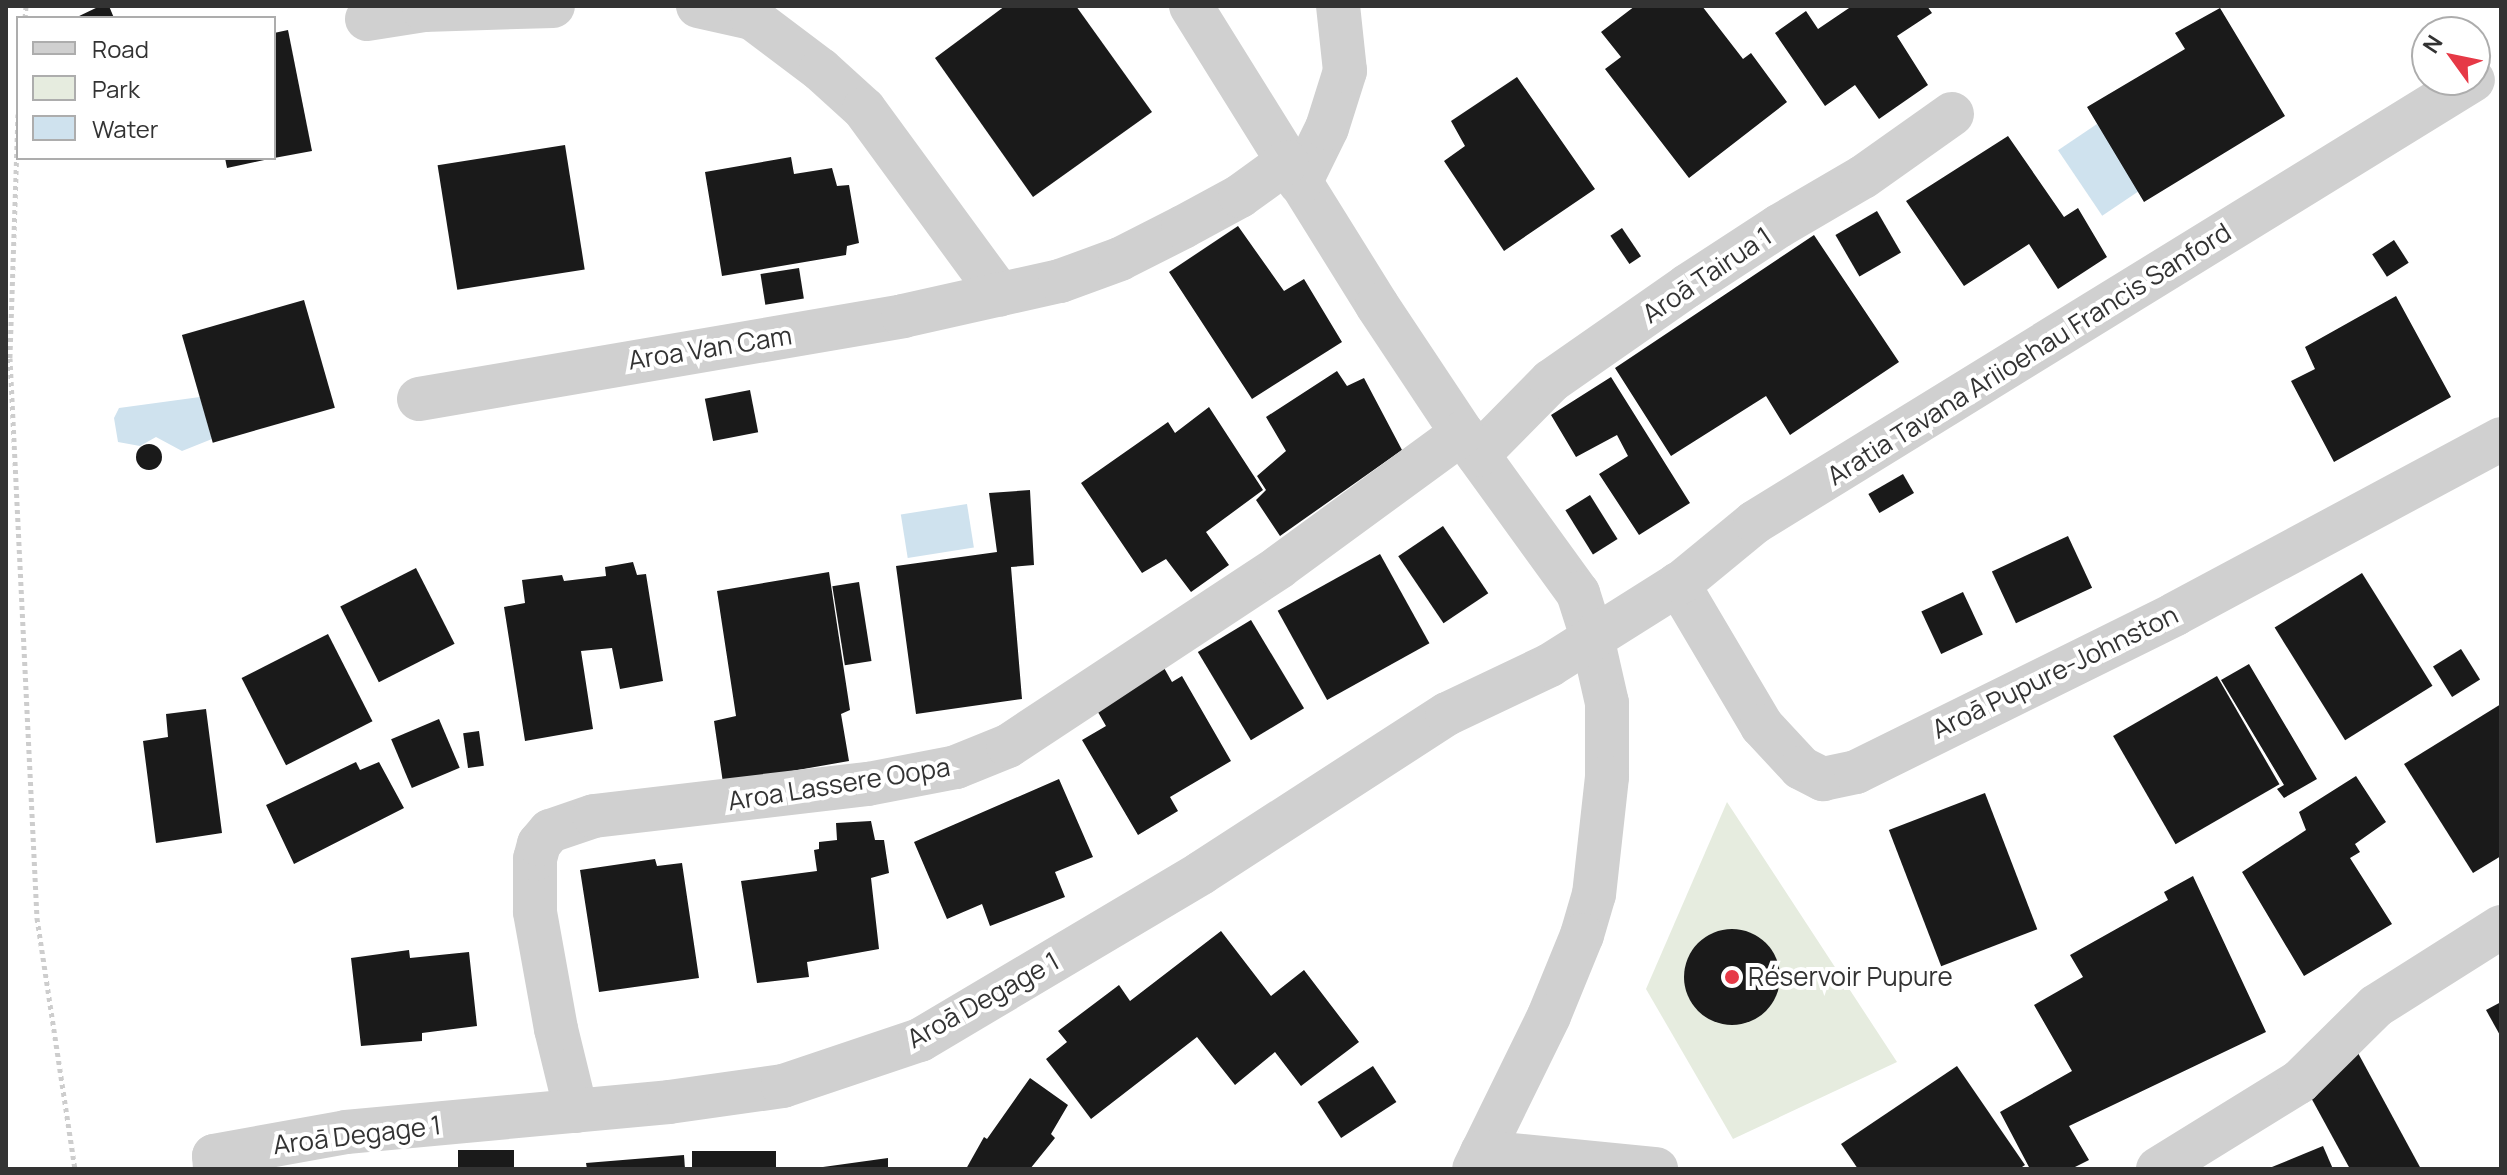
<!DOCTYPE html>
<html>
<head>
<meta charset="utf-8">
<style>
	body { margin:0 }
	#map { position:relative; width:2507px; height:1175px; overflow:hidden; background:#fff; font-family:Manrope,sans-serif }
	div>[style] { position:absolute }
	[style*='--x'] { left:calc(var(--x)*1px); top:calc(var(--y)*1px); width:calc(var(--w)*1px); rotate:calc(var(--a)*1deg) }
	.green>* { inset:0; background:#e6ecdf }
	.water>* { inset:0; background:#cfe2ee; transform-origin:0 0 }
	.building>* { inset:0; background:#1a1a1a; transform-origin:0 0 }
	.round { border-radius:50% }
	.path>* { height:5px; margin-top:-2.5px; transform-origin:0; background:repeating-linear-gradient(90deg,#cdcdcd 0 4px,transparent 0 8px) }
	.minor>* { height:44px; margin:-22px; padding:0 22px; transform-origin:22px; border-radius:22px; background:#d0d0d0 }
	.dots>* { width:22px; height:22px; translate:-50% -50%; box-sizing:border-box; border:4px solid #fff; border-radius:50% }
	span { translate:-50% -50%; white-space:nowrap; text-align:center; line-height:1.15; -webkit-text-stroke:8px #fff; paint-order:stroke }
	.street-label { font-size:26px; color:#333 }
	.poi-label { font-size:26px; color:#333 }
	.left { translate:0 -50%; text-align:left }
	.frame { position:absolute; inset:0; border:8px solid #333; pointer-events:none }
	.legend { position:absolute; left:16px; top:16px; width:260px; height:144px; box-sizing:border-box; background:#fff; border:2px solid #adadad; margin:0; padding:10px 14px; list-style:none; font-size:24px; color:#333 }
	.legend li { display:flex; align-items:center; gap:16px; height:40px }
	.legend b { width:40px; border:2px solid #adadad }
	.north { position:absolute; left:2411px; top:16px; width:80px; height:80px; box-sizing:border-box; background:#fff; border:2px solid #adadad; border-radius:50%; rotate:303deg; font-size:22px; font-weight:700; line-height:32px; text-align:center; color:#333 }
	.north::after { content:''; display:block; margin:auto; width:28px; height:36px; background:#e63946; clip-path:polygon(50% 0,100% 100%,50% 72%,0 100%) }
</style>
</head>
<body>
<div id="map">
	<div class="green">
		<i style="clip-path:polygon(1727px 802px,1897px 1062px,1733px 1139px,1646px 989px)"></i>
	</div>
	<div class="water">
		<i style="left:2097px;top:124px;width:79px;height:47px;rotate:56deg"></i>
		<i style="clip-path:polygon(200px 397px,212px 439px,182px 451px,156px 437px,140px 446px,118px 442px,114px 418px,119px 408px)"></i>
		<i style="left:967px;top:504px;width:44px;height:67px;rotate:81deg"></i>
	</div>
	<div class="building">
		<i style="clip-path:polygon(100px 6px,109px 6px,114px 18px,75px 18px)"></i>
		<i style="clip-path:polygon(1005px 6px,1076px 6px,1152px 112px,1033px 197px,935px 58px)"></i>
		<i style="clip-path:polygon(1635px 6px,1702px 6px,1743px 59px,1751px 53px,1787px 102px,1689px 178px,1605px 69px,1621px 57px,1601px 32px)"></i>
		<i style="clip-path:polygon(1852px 6px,1927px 6px,1932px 13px,1897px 36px,1928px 85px,1879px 119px,1855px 85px,1825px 106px,1775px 33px,1806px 11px,1818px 29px)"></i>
		<i style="clip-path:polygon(2220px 8px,2285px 116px,2144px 202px,2087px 107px,2185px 49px,2175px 33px)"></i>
		<i style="clip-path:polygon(288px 30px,312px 151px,274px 158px,274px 33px)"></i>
		<i style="clip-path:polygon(1517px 77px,1595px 189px,1504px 251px,1444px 161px,1465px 146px,1451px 121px)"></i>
		<i style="clip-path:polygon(2008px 136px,2064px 217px,2078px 208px,2107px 257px,2058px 289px,2029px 244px,1964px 286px,1906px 201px)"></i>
		<i style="left:565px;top:145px;width:126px;height:129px;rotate:81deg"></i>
		<i style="clip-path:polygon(791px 157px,794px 174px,832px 168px,837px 186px,849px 185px,859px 243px,847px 246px,846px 255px,722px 276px,705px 172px)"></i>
		<i style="clip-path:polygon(225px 158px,268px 158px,269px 159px,227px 168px)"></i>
		<i style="left:1877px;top:211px;width:48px;height:48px;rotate:60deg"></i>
		<i style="clip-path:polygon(1238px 226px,1284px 291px,1304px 279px,1342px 342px,1252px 399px,1169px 272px)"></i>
		<i style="left:1622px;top:228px;width:34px;height:14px;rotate:56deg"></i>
		<i style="clip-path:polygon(1814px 235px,1899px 362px,1790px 435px,1766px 396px,1671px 456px,1615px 368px)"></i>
		<i style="left:2394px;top:240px;width:27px;height:26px;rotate:57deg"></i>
		<i style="left:799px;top:268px;width:31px;height:39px;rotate:81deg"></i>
		<i style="clip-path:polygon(2396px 296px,2451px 397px,2334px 462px,2291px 381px,2315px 369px,2305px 347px)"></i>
		<i style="left:304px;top:300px;width:112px;height:127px;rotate:74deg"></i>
		<i style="clip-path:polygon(1337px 371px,1347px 386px,1364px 378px,1402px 450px,1280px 536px,1256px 500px,1266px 490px,1257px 476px,1286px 451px,1266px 417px)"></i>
		<i style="clip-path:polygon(1611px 377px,1690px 503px,1639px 535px,1599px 474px,1628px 456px,1617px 435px,1576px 457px,1551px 415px)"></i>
		<i style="left:750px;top:390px;width:43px;height:46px;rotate:79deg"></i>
		<i style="clip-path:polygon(1209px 407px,1263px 490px,1206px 532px,1229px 565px,1191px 592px,1166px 559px,1142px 573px,1081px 483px,1168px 422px,1175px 433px)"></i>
		<i class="round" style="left:136px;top:444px;width:26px;height:26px"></i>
		<i style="left:1903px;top:474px;width:22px;height:40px;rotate:60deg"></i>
		<i style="clip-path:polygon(1030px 490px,1034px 565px,1011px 567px,1022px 699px,916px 714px,896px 566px,997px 552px,989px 493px)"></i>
		<i style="left:1590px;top:495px;width:52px;height:29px;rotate:58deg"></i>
		<i style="left:1443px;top:526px;width:81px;height:54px;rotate:56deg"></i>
		<i style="left:2068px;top:536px;width:57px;height:84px;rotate:65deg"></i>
		<i style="left:1380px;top:554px;width:102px;height:117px;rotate:61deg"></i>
		<i style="clip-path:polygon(633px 562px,637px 575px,646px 574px,663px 681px,620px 689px,612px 648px,581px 651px,593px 729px,525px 741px,504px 607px,525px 603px,522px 580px,562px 575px,564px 581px,606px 576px,605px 567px)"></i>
		<i style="left:416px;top:568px;width:85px;height:85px;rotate:63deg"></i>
		<i style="clip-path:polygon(829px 572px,850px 710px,841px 714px,849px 761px,723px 783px,714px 721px,736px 716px,717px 591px)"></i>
		<i style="left:2362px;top:573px;width:133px;height:103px;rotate:58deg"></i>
		<i style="left:859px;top:582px;width:80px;height:27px;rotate:81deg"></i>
		<i style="left:1963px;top:592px;width:47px;height:46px;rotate:65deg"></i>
		<i style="left:1251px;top:620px;width:103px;height:62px;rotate:59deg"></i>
		<i style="left:328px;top:634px;width:98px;height:97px;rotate:63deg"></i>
		<i style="left:2461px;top:649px;width:36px;height:33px;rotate:58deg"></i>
		<i style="clip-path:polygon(2249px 664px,2317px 779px,2284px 798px,2277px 789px,2284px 785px,2221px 680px)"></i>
		<i style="clip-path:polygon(1163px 666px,1172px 682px,1182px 676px,1231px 761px,1170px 797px,1178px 811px,1138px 835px,1082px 740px,1106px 726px,1095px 707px)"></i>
		<i style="left:2217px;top:676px;width:125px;height:120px;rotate:60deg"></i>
		<i style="clip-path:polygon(2501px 704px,2501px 856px,2473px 873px,2404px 764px)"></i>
		<i style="clip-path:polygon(206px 709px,222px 833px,156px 843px,143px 741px,168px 737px,166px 714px)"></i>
		<i style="left:439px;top:719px;width:53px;height:52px;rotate:67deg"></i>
		<i style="left:479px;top:731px;width:35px;height:16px;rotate:82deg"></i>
		<i style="clip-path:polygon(356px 762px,360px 770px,379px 762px,404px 808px,294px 864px,266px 805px)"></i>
		<i style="clip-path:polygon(2356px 776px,2386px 822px,2355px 844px,2360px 852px,2350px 858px,2392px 924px,2304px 976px,2242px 872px,2306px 830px,2299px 812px)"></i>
		<i style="clip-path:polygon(1059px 779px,1093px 857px,1055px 872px,1065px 897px,990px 926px,982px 904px,947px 919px,914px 842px)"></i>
		<i style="left:1985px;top:793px;width:146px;height:103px;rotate:69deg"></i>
		<i style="clip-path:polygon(871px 821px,875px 840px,884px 840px,889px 873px,871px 878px,879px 949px,807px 962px,809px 977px,757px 983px,741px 881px,817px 871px,814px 850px,819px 849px,819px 842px,837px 840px,836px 823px)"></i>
		<i style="clip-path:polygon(655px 859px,657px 866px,682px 863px,699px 978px,599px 992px,580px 870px)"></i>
		<i style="clip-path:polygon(2193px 876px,2266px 1032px,2069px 1126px,2089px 1160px,2071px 1169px,2030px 1169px,2000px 1112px,2072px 1071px,2034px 1005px,2083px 977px,2070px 955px,2168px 900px,2164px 892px)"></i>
		<i class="round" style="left:1684px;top:929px;width:96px;height:96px"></i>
		<i style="clip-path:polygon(1221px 931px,1271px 996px,1304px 970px,1359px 1042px,1301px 1086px,1275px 1052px,1235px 1085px,1197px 1037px,1091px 1119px,1046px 1059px,1067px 1042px,1058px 1031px,1119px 985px,1130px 1001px)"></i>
		<i style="clip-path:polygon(409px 950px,410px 958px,469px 952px,477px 1026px,422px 1033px,422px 1041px,361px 1046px,351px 958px)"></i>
		<i style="clip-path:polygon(2501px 1002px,2501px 1037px,2486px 1010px)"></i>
		<i style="clip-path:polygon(2358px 1053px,2421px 1169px,2350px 1169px,2303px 1083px)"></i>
		<i style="left:1373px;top:1066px;width:43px;height:66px;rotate:57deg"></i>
		<i style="clip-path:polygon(1957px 1066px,2025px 1165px,2019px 1169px,1858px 1169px,1841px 1144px)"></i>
		<i style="clip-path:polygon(1030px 1078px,1068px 1105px,1051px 1134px,1055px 1138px,1030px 1169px,966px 1169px,984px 1137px,987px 1139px)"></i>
		<i style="clip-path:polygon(2323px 1146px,2333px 1169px,2267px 1169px)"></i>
		<i style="left:514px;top:1150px;width:19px;height:56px;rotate:90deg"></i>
		<i style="left:776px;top:1151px;width:18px;height:84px;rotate:90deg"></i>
		<i style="clip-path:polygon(684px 1155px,685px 1169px,587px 1169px,586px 1163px)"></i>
		<i style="clip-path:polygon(888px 1158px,888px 1169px,823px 1169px,823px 1167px)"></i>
	</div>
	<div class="path">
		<i style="--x:25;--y:18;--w:12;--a:-85"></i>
		<i style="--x:18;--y:114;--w:244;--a:91.9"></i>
		<i style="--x:10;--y:358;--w:561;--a:87.24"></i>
		<i style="--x:37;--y:918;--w:254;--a:81.4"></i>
	</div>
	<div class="minor">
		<i style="--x:698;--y:6;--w:55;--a:12.5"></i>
		<i style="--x:752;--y:18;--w:86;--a:37"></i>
		<i style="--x:821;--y:70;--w:58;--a:42.2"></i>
		<i style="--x:864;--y:109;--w:230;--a:53.8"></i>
		<i style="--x:1191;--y:6;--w:352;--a:58.1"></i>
		<i style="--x:1377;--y:305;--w:154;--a:56.4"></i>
		<i style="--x:1462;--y:433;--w:198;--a:54.1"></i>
		<i style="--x:1578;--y:593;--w:46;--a:72.3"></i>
		<i style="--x:1592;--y:637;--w:68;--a:77.2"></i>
		<i style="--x:1607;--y:703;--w:74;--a:90"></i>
		<i style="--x:1607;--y:777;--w:118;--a:96.3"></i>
		<i style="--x:1594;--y:894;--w:43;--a:106.3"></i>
		<i style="--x:1582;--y:935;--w:87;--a:112.2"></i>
		<i style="--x:1549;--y:1016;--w:170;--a:116.1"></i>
		<i style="--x:367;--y:19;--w:58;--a:-9"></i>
		<i style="--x:424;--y:10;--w:129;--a:-1.8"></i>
		<i style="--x:1300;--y:183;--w:61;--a:-63.9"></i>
		<i style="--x:1327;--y:128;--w:60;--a:-72.5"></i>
		<i style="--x:1345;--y:71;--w:65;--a:-96.1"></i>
		<i style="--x:419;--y:399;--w:491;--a:-9.7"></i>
		<i style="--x:903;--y:316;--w:161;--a:-12.6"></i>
		<i style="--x:1060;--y:281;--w:64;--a:-20.1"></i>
		<i style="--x:1120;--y:259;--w:71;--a:-26.9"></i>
		<i style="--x:1183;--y:227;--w:65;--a:-28.5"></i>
		<i style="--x:1240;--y:196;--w:58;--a:-35.9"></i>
		<i style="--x:1478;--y:455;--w:104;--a:-45.4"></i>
		<i style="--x:1551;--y:381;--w:166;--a:-34.9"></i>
		<i style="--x:1687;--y:286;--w:110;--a:-33.1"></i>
		<i style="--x:1779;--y:226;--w:97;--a:-30.3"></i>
		<i style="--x:1863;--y:177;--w:109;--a:-35.3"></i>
		<i style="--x:1678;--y:584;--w:165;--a:59.4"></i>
		<i style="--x:1762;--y:726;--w:57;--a:47.1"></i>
		<i style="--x:1801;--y:768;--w:25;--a:27"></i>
		<i style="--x:1823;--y:779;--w:34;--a:-12"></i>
		<i style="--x:1856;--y:772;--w:356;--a:-26.3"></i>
		<i style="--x:2175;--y:614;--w:370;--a:-28.2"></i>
		<i style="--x:576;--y:1111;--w:84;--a:-103.7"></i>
		<i style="--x:556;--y:1029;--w:119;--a:-100.2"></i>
		<i style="--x:535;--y:912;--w:53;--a:-90"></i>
		<i style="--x:535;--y:859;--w:16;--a:-75"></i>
		<i style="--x:539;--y:844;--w:17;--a:-50"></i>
		<i style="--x:550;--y:831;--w:46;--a:-18.8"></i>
		<i style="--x:594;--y:816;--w:276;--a:-6.7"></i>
		<i style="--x:868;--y:784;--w:90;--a:-10.9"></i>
		<i style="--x:956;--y:767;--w:56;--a:-22"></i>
		<i style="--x:1008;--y:746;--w:325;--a:-33.4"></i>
		<i style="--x:1279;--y:567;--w:227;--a:-36.2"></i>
		<i style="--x:1482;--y:1152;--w:175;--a:5.6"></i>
		<i style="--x:215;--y:1169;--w:13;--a:-94"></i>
		<i style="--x:214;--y:1156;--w:134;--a:-10.3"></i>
		<i style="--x:346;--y:1132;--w:324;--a:-5.3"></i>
		<i style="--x:669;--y:1102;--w:115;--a:-8"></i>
		<i style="--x:783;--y:1086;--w:145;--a:-18.6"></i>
		<i style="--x:920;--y:1040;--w:327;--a:-30.7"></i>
		<i style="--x:1201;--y:873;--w:293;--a:-32.9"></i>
		<i style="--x:1447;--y:714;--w:114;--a:-25.4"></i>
		<i style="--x:1550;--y:665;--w:156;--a:-32.2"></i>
		<i style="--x:1682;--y:582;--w:94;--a:-39.4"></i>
		<i style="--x:1755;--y:522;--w:843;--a:-31.62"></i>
		<i style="--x:2158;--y:1169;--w:166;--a:-31.7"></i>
		<i style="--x:2299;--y:1082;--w:108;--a:-44.6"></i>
		<i style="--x:2376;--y:1006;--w:148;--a:-32.3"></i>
	</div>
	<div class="dots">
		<i style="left:1732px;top:977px;background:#e63946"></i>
	</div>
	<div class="street-label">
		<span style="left:1707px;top:275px;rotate:-34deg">Aroā Tairua 1</span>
		<span style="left:710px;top:348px;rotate:-9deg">Aroa Van Cam</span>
		<span style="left:2029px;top:354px;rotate:-32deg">Aratia Tavana Ariioehau Francis Sanford</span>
		<span style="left:2055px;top:672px;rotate:-26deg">Aroā Pupure-Johnston</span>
		<span style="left:839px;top:784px;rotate:-9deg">Aroa Lassere Oopa</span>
		<span style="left:983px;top:1000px;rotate:-29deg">Aroā Degage 1</span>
		<span style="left:357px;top:1135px;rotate:-7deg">Aroā Degage 1</span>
	</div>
	<div class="poi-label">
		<span class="left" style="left:1748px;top:977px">Réservoir Pupure</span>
	</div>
	<div class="frame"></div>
	<ul class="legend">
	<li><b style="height:10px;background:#d0d0d0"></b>Road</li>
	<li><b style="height:22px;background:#e6ecdf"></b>Park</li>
	<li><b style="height:22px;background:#cfe2ee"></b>Water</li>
	</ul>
	<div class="north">N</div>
</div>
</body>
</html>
